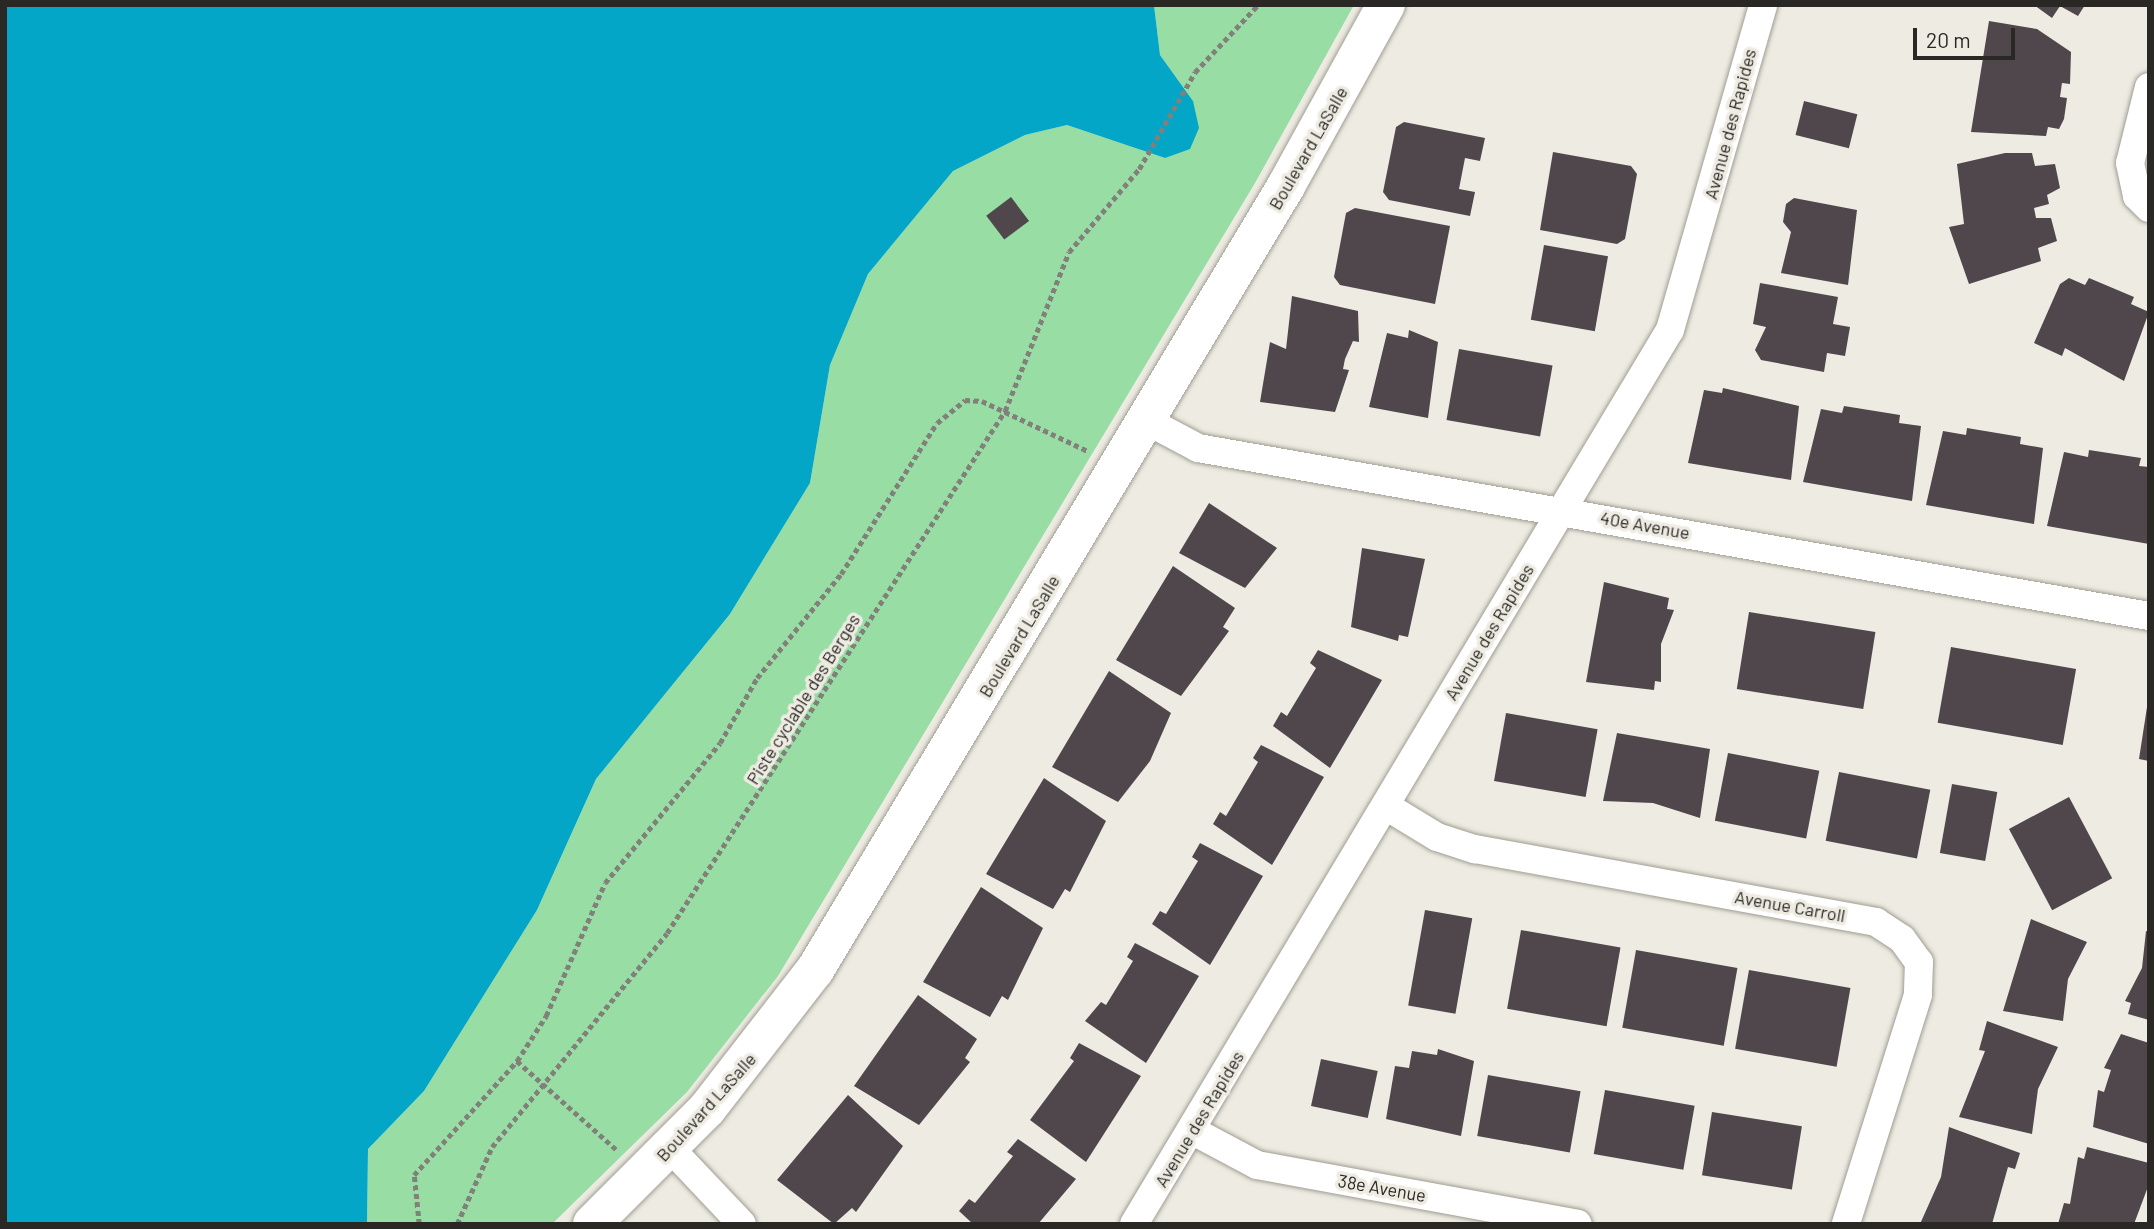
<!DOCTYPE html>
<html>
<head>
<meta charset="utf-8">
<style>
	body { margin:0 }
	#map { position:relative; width:2154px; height:1229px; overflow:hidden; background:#eeece2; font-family:Barlow,sans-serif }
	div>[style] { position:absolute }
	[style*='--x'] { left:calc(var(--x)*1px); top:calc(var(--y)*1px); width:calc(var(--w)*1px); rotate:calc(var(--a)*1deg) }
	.green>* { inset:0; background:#97dda4 }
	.water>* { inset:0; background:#03a6c6 }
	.building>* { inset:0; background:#4f474c; transform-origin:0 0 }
	.path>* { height:4.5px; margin-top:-2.25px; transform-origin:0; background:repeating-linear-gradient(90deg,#82807a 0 5px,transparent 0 8.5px) }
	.roads { filter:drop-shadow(0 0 2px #9f9d93) drop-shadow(0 0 2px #9f9d93) }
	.street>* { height:28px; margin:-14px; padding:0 14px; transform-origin:14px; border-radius:14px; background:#fff }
	.secondary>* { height:38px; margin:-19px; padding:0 19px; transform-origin:19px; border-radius:19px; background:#fff }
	span { translate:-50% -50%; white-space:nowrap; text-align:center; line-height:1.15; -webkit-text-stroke:7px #eeece2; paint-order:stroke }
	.street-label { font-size:18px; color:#292825 }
	.frame { position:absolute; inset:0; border:7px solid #292825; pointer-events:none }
	.scale { position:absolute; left:1913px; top:28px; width:102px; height:32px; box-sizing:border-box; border:4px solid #292825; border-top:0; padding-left:9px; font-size:21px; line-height:24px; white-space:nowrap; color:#292825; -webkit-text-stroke:5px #eeece2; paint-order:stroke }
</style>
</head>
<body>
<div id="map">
	<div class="green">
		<i style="clip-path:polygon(1154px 5px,1354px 5px,1255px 183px,778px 976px,687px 1092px,552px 1224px,367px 1224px,368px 1149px,424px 1091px,537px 910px,596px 779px,730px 614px,810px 483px,830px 365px,868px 274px,953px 171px,1025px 135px,1067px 125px,1165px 158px,1193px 101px,1160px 55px)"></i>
	</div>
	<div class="water">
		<i style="clip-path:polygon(5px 5px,1154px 5px,1160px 55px,1193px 101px,1199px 128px,1190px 149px,1165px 158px,1067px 125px,1025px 135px,953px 171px,868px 274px,830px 365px,810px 483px,730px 614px,596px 779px,537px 910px,424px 1091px,368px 1149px,367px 1224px,5px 1224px)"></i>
	</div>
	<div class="building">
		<i style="clip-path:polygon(2034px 5px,2085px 5px,2078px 16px,2060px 6px,2052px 18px)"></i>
		<i style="clip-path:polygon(1989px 21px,2037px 29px,2071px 52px,2070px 84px,2062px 83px,2060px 97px,2067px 98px,2064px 119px,2059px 129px,2048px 127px,2046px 136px,1971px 132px)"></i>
		<i style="left:1804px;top:101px;width:55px;height:35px;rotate:14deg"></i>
		<i style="clip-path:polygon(1404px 122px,1485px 138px,1480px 161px,1465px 158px,1459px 189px,1475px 192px,1470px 216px,1389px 200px,1383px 192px,1396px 127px)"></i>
		<i style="clip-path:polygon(1553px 152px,1631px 166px,1637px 174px,1625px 239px,1617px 244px,1540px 230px)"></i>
		<i style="clip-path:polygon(2005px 153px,2032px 153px,2035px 166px,2055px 164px,2060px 188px,2047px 195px,2049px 204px,2034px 208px,2036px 218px,2051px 218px,2057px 241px,2038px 248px,2041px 261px,1969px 284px,1949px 227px,1964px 224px,1957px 164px)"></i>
		<i style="left:1011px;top:197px;width:30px;height:31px;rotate:53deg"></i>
		<i style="clip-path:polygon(1794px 198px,1857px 210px,1848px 285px,1781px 273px,1791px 232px,1783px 222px,1786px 204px)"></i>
		<i style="clip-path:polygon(1355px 208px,1450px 226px,1435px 304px,1340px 285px,1334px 277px,1346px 213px)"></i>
		<i style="left:1544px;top:245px;width:65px;height:76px;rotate:10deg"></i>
		<i style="clip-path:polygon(2069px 278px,2085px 285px,2089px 278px,2134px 297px,2131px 304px,2149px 312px,2124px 381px,2065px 348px,2062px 356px,2034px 343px,2060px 284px)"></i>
		<i style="clip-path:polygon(1760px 283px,1838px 297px,1833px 324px,1850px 327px,1845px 356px,1827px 353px,1824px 372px,1761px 360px,1755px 350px,1766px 327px,1753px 324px)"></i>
		<i style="clip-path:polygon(1292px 296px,1358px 311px,1359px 342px,1353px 341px,1345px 359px,1343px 369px,1349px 370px,1335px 412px,1260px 402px,1270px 342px,1286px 349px)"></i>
		<i style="clip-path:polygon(1409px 330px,1438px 342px,1428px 418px,1369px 407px,1387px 333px,1408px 338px)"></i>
		<i style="left:1459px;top:349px;width:95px;height:72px;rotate:10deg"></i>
		<i style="clip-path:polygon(1723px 388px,1799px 406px,1791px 480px,1688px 463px,1704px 390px,1722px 393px)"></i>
		<i style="clip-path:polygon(1844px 406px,1900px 415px,1899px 423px,1921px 426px,1912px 501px,1803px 482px,1821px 409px,1842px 413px)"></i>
		<i style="clip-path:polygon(1967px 428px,2021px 437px,2020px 444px,2043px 448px,2034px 524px,1926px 505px,1943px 431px,1966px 435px)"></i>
		<i style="clip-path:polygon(2089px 450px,2141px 458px,2139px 466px,2149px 467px,2149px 544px,2047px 526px,2064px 452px,2088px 457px)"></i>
		<i style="clip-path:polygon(1209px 503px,1277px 548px,1245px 588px,1179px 553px)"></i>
		<i style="clip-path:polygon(1362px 548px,1425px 559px,1408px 637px,1399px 635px,1398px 641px,1351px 627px)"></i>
		<i style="clip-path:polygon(1173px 566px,1235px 608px,1223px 627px,1229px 631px,1181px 696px,1116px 660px)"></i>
		<i style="clip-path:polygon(1604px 582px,1669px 598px,1667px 609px,1674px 610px,1661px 644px,1661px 682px,1655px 681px,1654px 690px,1586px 682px)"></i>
		<i style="left:1749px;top:612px;width:128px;height:78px;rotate:9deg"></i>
		<i style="left:1951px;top:647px;width:127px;height:77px;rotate:10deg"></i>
		<i style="clip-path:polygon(1318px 650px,1382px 680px,1330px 768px,1273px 726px,1281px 712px,1287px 716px,1316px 668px,1310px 663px)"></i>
		<i style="clip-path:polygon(1109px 671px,1171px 713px,1150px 761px,1118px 802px,1052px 767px)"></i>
		<i style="clip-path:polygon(2147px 707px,2149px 707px,2149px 761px,2139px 759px)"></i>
		<i style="left:1506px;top:713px;width:93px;height:69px;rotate:10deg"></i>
		<i style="clip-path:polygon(1617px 733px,1710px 749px,1700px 818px,1653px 803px,1603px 801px)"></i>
		<i style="clip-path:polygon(1261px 745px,1324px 777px,1272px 865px,1213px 824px,1220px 812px,1226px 816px,1258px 762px,1253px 758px)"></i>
		<i style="left:1728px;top:753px;width:93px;height:69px;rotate:11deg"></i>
		<i style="left:1839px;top:772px;width:93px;height:70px;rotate:11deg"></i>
		<i style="clip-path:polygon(1044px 778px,1106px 821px,1070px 892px,1065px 889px,1053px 909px,986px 874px)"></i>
		<i style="left:1952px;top:784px;width:46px;height:70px;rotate:10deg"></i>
		<i style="left:2069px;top:797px;width:92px;height:68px;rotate:62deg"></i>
		<i style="clip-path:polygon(1200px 843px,1263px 876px,1210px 965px,1152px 924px,1160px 911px,1166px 914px,1198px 861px,1192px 857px)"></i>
		<i style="clip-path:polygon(981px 887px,1043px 928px,1008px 1000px,1002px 996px,990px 1017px,923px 982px)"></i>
		<i style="left:1425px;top:910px;width:48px;height:97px;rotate:10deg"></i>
		<i style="clip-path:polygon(2031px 919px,2087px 942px,2068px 979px,2063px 1021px,2003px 1011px)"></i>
		<i style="left:1521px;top:930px;width:101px;height:80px;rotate:10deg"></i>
		<i style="clip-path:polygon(2146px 931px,2149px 932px,2149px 1020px,2128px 1014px,2131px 1003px,2125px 1001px,2142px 968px)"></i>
		<i style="clip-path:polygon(1135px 943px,1199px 976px,1146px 1063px,1085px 1021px,1101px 1002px,1106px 1005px,1133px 961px,1127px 957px)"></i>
		<i style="left:1636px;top:950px;width:103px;height:79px;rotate:10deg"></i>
		<i style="left:1749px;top:970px;width:103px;height:80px;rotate:10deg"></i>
		<i style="clip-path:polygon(918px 995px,977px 1039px,965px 1058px,970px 1062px,919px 1125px,854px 1086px)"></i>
		<i style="clip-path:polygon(1987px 1021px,2058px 1047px,2038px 1089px,2032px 1134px,1959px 1117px,1985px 1051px,1979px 1050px)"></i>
		<i style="clip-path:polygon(2121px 1034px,2149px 1043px,2149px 1144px,2093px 1127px,2098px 1090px,2104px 1092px,2111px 1070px,2104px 1068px)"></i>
		<i style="clip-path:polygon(1079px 1043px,1141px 1076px,1086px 1162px,1030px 1120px,1074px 1061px,1070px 1058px)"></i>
		<i style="clip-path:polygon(1438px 1049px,1474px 1061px,1461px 1136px,1386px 1119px,1395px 1066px,1409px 1068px,1412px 1051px,1437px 1055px)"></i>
		<i style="left:1321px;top:1059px;width:58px;height:48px;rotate:12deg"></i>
		<i style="left:1488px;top:1075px;width:94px;height:62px;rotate:10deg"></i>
		<i style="left:1605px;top:1090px;width:91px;height:65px;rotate:10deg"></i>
		<i style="clip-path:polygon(848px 1095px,903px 1146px,856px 1212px,852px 1208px,834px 1224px,777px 1180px)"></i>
		<i style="left:1712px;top:1112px;width:91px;height:64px;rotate:9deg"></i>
		<i style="clip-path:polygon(1949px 1127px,2020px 1153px,2015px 1169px,2008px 1167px,1992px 1224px,1920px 1224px,1941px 1177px)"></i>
		<i style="clip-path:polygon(1018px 1139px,1076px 1179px,1038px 1224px,973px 1224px,959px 1211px,969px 1199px,975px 1203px,1013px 1156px,1007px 1152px)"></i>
		<i style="clip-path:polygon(2087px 1147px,2149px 1163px,2149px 1184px,2134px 1224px,2058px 1224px,2064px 1203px,2070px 1204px,2078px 1157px,2084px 1159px)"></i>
	</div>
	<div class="path">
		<i style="--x:517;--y:1061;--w:135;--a:41.7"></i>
		<i style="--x:419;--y:1224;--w:49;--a:-95.8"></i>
		<i style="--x:414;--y:1175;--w:154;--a:-47.9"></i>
		<i style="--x:517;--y:1061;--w:54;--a:-57.2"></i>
		<i style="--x:546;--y:1016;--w:145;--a:-66.1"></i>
		<i style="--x:605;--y:883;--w:181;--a:-50.6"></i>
		<i style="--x:720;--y:743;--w:75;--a:-60.4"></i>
		<i style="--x:757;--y:678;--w:134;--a:-51.1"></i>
		<i style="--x:841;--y:574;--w:179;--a:-57.6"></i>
		<i style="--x:937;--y:423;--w:36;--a:-39"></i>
		<i style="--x:965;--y:400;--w:17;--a:3"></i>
		<i style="--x:982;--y:401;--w:117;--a:25.3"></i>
		<i style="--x:457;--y:1224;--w:85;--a:-65.6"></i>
		<i style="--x:492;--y:1147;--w:276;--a:-50.7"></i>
		<i style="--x:667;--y:933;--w:622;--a:-57.08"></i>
		<i style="--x:1005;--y:411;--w:171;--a:-68.1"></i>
		<i style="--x:1069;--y:252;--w:109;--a:-49.9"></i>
		<i style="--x:1139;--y:169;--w:112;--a:-60"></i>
		<i style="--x:1195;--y:72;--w:92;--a:-46.8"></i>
	</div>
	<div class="roads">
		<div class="street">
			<i style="--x:2149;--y:87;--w:78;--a:104"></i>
			<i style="--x:2130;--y:163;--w:34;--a:78"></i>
			<i style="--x:2137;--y:196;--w:17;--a:45"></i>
			<i style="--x:1147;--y:421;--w:58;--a:27.9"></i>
			<i style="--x:1198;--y:448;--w:966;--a:10.02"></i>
			<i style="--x:1386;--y:806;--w:60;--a:31.3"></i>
			<i style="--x:1437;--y:837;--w:40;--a:18"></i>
			<i style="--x:1475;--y:849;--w:408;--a:10.3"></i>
			<i style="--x:1876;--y:922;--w:31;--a:33"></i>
			<i style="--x:1902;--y:939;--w:29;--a:54"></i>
			<i style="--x:1919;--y:962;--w:33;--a:92"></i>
			<i style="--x:1918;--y:995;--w:240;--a:107.5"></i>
			<i style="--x:1193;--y:1131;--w:72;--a:28"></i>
			<i style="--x:1257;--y:1165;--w:326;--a:10.4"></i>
			<i style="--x:671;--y:1149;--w:103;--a:46.6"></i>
			<i style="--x:1134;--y:1224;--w:1042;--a:-59.06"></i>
			<i style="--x:1670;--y:330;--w:338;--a:-74"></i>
		</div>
		<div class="secondary">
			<i style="--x:592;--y:1224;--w:163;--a:-45"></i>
			<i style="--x:707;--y:1109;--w:176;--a:-52.2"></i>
			<i style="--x:815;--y:970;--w:915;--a:-59"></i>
			<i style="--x:1286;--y:186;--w:207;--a:-61.1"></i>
		</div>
	</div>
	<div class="street-label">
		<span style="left:1730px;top:124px;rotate:-75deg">Avenue des Rapides</span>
		<span style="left:1308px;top:148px;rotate:-60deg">Boulevard LaSalle</span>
		<span style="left:1645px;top:525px;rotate:10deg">40e Avenue</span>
		<span style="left:1489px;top:632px;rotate:-59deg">Avenue des Rapides</span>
		<span style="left:1019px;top:636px;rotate:-59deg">Boulevard LaSalle</span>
		<span style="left:803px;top:699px;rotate:-58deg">Piste cyclable des Berges</span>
		<span style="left:1790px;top:906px;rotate:10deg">Avenue Carroll</span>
		<span style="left:706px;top:1107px;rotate:-48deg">Boulevard LaSalle</span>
		<span style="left:1199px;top:1119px;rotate:-59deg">Avenue des Rapides</span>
		<span style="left:1382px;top:1188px;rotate:10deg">38e Avenue</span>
	</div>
	<div class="frame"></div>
	<div class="scale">20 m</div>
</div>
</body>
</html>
